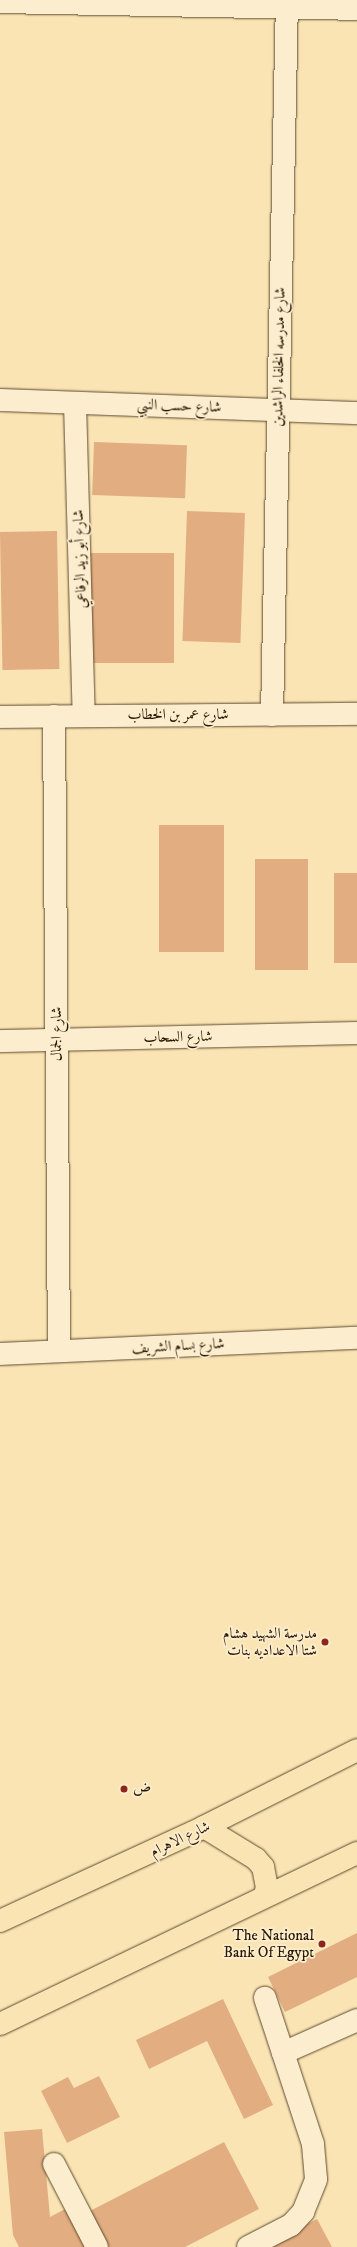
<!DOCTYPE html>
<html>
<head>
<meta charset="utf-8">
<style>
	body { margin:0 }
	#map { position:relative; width:357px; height:2247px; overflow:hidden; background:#fae4b4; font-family:"IM FELL DW Pica",Amiri,serif }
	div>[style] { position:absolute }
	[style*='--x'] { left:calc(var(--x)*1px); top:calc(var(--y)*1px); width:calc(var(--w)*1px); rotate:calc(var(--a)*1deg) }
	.building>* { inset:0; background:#e2ad80; transform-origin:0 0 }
	.roads { filter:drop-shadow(0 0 1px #5c4a2e) drop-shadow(0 0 1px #5c4a2e) }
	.minor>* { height:22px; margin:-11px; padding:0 11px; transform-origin:11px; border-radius:11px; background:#fcedce }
	.major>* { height:22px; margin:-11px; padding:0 11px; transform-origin:11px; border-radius:11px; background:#fae4b4 }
	.dots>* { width:11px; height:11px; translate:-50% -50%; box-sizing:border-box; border:2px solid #fcedce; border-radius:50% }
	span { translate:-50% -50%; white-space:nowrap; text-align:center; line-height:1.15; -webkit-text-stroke:3.5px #fcedce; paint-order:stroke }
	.street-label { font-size:15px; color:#271601 }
	.poi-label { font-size:15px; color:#271601 }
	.right { translate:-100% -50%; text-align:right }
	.left { translate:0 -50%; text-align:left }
</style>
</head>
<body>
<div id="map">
	<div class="building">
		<i style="left:94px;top:442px;width:93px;height:53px;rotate:2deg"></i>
		<i style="left:187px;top:511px;width:58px;height:130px;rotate:2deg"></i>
		<i style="left:57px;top:531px;width:138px;height:57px;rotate:89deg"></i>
		<i style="left:90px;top:553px;width:84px;height:110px"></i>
		<i style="left:224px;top:825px;width:127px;height:65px;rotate:90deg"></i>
		<i style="left:255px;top:859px;width:53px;height:111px"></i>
		<i style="left:357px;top:873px;width:90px;height:23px;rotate:90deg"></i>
		<i style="clip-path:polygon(357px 1933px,357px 1977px,285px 2012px,268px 1977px)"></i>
		<i style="clip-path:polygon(223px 1999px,273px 2105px,244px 2119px,207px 2041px,149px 2069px,136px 2040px)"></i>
		<i style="clip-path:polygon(99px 2076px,120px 2117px,67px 2143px,41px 2091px,68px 2077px,74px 2088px)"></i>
		<i style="clip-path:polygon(42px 2129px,50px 2217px,67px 2208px,86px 2247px,19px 2247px,13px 2235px,4px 2132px)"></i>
		<i style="clip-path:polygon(224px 2142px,259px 2209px,185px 2247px,109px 2247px,90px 2211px)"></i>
		<i style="clip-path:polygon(317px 2219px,332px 2247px,262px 2247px)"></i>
	</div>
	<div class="roads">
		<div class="minor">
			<i style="--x:0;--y:2;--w:357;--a:1.1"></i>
			<i style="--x:0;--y:400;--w:357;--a:2.1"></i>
			<i style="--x:75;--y:403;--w:313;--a:88.4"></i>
			<i style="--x:272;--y:715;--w:715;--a:-88.8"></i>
			<i style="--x:54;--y:716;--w:635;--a:89.55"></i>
			<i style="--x:0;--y:717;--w:357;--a:-0.5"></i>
			<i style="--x:0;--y:1041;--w:357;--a:-1.3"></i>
			<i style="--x:0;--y:1354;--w:357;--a:-2.6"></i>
			<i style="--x:283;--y:2053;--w:81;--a:-24"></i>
			<i style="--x:54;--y:2164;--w:93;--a:62.6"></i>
			<i style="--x:248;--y:2247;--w:48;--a:-27.1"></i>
			<i style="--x:291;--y:2225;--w:18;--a:-47"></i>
			<i style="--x:303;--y:2212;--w:35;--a:-68"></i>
			<i style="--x:316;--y:2179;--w:35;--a:-95"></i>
			<i style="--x:313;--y:2144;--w:154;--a:-108.2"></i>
		</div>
		<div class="major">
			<i style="--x:204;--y:1827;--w:61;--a:31.6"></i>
			<i style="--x:256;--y:1859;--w:11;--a:49"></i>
			<i style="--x:263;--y:1867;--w:21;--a:79"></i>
			<i style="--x:267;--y:1888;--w:9;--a:108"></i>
			<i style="--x:0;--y:1921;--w:225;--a:-24.7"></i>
			<i style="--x:204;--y:1827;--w:171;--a:-26.7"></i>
			<i style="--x:0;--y:2024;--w:396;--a:-25.6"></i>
		</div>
	</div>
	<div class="dots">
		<i style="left:325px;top:1642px;background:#8f2418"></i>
		<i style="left:124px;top:1789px;background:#8f2418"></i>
		<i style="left:322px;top:1944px;background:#8f2418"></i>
	</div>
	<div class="street-label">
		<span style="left:279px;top:357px;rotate:-89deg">شارع مدرسه الخلفاء الراشدين</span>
		<span style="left:179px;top:406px;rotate:2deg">شارع حسب النبي</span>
		<span style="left:80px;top:559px;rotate:-92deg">شارع أبو زيد الرفاعي</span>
		<span style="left:178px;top:715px">شارع عمر بن الخطاب</span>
		<span style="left:57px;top:1034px;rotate:-90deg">شارع الجمال</span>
		<span style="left:178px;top:1037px;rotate:-1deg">شارع السحاب</span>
		<span style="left:178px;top:1346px;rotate:-3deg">شارع بسام الشريف</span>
		<span style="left:180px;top:1839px;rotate:-25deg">شارع الاهرام</span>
	</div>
	<div class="poi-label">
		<span class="right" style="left:317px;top:1642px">مدرسة الشهيد هشام<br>شتا الاعداديه بنات</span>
		<span class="left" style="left:133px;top:1789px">ض</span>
		<span class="right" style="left:314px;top:1944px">The National<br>Bank Of Egypt</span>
	</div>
</div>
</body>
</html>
